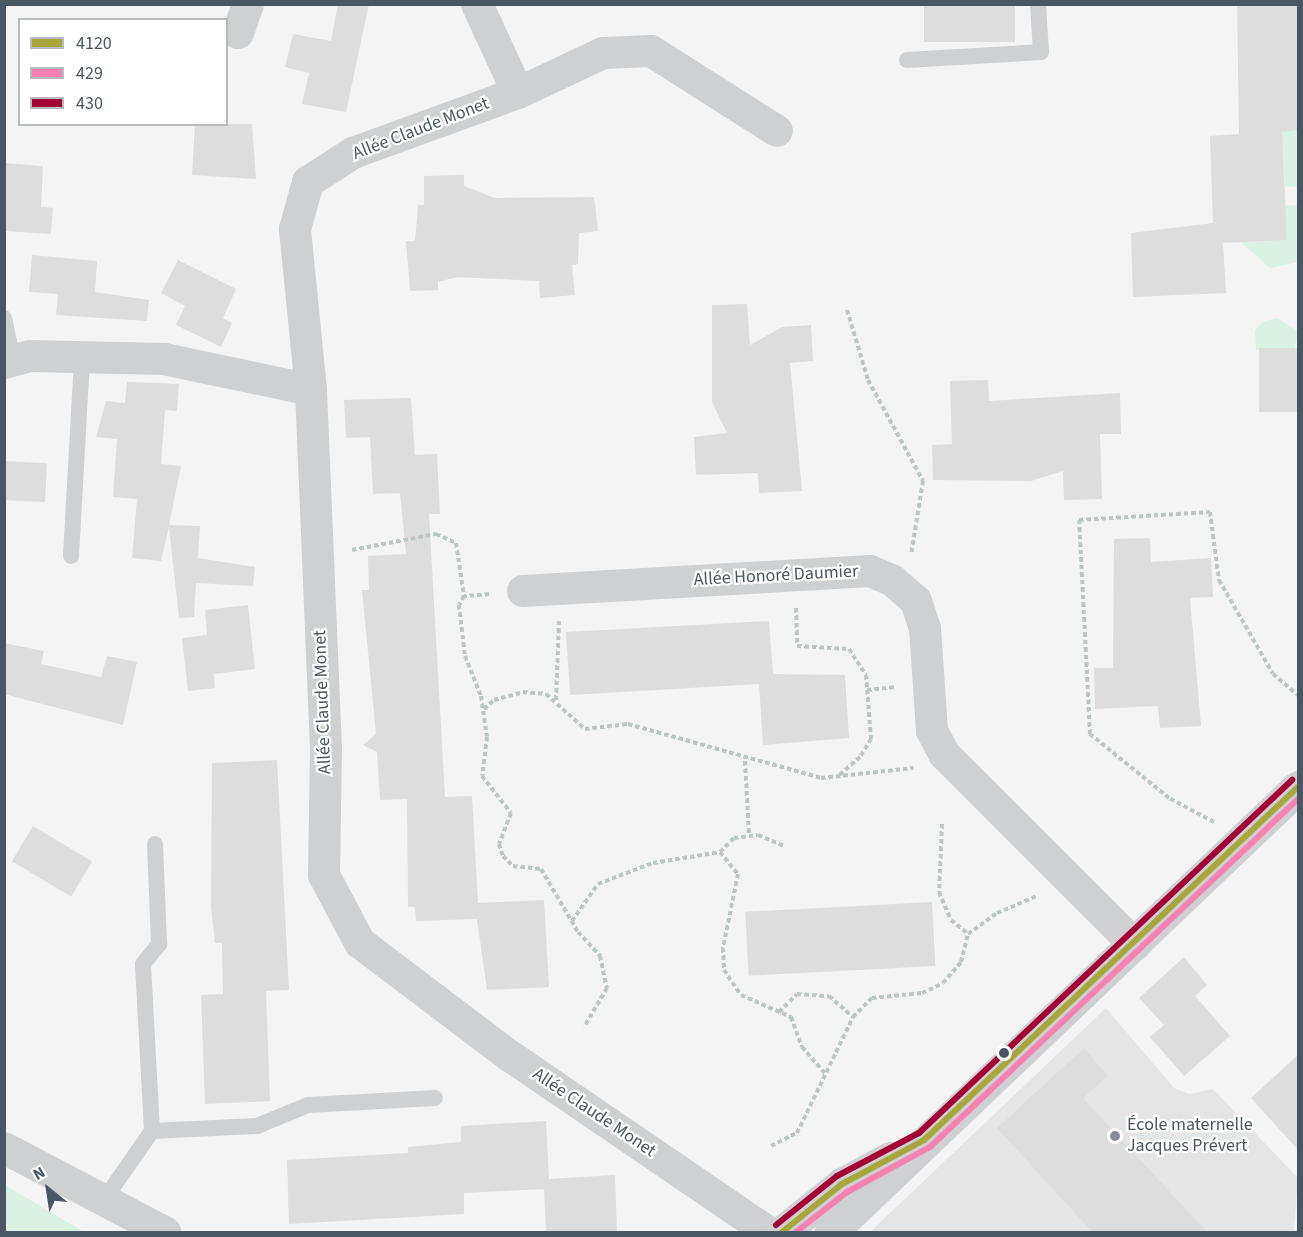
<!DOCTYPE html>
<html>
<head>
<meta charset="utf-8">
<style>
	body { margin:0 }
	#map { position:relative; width:1303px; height:1237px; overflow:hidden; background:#f4f4f4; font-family:"Source Sans 3",sans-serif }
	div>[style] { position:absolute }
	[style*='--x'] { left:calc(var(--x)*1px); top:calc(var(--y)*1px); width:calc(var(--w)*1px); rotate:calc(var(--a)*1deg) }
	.education>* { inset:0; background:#e6e5e6 }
	.green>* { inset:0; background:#d9f2e3 }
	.building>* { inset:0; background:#ddddde; transform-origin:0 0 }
	.path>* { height:4px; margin-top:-2px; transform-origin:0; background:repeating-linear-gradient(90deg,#bcc7c4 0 4.5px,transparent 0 7.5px) }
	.lane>* { height:16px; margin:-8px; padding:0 8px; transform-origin:8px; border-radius:8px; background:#ced0d2 }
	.street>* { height:32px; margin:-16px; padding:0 16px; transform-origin:16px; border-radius:16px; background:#ced0d2 }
	.secondary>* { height:33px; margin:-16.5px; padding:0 16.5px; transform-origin:16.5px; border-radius:16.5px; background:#ced0d4 }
	.bus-1>* { height:6px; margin:-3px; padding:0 3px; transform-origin:3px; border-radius:3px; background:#a6a63a }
	.bus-2>* { height:6px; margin:-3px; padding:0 3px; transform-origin:3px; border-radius:3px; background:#f680b0 }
	.bus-3>* { height:6px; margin:-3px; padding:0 3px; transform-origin:3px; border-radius:3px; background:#a50034 }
	.dots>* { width:16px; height:16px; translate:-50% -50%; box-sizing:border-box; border:3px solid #fff; border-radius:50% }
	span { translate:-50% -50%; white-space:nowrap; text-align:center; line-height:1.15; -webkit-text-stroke:4.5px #fff; paint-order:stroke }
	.street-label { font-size:18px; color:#4a5661 }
	.poi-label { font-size:18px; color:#4a5661 }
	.left { translate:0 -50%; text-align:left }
	.frame { position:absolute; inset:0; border:6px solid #4a5661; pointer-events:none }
	.legend { position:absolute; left:18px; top:18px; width:210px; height:108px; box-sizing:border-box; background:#fff; border:2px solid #b7bbc0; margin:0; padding:8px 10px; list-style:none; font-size:18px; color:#4a5661 }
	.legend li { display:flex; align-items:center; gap:12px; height:30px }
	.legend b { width:30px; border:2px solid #b7bbc0 }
	.north { position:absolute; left:18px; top:1159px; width:60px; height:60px; -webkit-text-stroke:4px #fff; paint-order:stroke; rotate:330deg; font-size:16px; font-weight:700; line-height:24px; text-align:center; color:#4a5661 }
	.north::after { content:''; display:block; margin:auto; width:21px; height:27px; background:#4a5661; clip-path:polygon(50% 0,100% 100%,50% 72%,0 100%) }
</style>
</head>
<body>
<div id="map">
	<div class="education">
		<i style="clip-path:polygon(1106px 1008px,1174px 1088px,1189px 1094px,1213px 1089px,1298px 1178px,1294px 1232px,870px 1232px)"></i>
	</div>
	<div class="green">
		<i style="clip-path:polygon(1298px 130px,1298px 186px,1285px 187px,1283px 147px,1275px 132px)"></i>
		<i style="clip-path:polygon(1285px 205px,1298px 206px,1298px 262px,1270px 268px,1241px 242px,1287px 240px)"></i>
		<i style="clip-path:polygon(1277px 318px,1298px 331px,1295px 348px,1256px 350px,1255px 331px,1262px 322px)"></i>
		<i style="clip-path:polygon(4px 1185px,5px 1185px,84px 1232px,5px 1232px)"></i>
	</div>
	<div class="building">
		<i style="clip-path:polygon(338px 4px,369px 4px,346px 112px,302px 104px,309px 73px,285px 67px,293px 34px,331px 41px)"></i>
		<i style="left:924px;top:4px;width:91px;height:38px"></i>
		<i style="clip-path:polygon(1237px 4px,1299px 4px,1299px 130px,1282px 132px,1287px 240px,1223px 243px,1226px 293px,1133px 297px,1131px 233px,1213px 223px,1210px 136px,1239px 134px)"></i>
		<i style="clip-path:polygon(195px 124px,252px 124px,256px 179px,192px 175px)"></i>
		<i style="clip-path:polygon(4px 163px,43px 166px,41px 207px,53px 208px,51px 234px,4px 231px)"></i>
		<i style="clip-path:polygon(464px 175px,464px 186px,495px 198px,594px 197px,598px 231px,579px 233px,578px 264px,572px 265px,575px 295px,540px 298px,539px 281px,457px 277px,438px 282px,438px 290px,410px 291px,406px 241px,415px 241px,418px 205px,424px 205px,424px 176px)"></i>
		<i style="clip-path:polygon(32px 255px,97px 261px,95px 292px,149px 300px,147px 321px,56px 315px,58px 294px,29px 292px)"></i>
		<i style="clip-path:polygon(178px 260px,236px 289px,223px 318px,232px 323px,221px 347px,176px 325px,185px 306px,161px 293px)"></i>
		<i style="clip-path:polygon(747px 304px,750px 345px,782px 327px,811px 325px,813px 361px,790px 363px,802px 491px,759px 493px,758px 473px,696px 475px,694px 437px,727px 433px,712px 402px,712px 305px)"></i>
		<i style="left:1299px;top:348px;width:64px;height:40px;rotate:90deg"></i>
		<i style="clip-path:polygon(988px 380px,989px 401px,1120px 393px,1121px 434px,1100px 434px,1102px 499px,1064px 500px,1063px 471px,1031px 481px,933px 480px,932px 445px,952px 444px,950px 381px)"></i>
		<i style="clip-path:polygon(127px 382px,179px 384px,177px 411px,165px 410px,161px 464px,181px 466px,169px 525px,200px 526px,198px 558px,255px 567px,253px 586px,196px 583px,194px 617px,179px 618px,169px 527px,161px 561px,132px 558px,137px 499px,113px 497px,117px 439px,96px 437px,106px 401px,125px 403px)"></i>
		<i style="clip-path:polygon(411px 398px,415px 455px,437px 454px,440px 514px,429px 514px,445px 797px,472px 796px,478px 903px,544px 900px,549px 987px,487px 990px,477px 919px,416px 921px,415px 907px,408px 907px,407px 799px,380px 800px,377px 752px,363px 745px,376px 734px,362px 590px,369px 590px,368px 556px,406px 554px,400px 493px,373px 494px,370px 437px,346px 438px,344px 400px)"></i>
		<i style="left:4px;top:461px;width:43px;height:39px;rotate:3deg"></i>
		<i style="clip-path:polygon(1150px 538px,1151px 562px,1211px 558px,1213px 597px,1190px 598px,1201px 726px,1160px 728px,1158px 706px,1095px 709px,1094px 668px,1113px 668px,1114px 539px)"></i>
		<i style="clip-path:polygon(248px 605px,255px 669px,214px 674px,215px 688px,188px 691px,182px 638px,207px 635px,205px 610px)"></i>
		<i style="clip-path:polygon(769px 621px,773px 674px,845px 675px,849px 738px,763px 745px,759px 684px,570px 695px,566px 632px)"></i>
		<i style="clip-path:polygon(4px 643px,44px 651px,41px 664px,101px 677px,107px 656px,137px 662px,123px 725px,4px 694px)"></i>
		<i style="clip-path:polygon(277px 760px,289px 990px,266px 991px,270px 1101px,205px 1104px,201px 995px,223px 994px,222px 943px,215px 943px,211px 907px,212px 763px)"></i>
		<i style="left:33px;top:826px;width:69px;height:41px;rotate:31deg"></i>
		<i style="left:932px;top:902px;width:64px;height:187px;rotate:87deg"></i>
		<i style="clip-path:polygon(1184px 957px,1207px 985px,1195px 996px,1230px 1036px,1184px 1076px,1150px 1037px,1164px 1025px,1139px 998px)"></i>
		<i style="clip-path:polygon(1084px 1048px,1108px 1076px,1083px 1098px,1208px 1233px,1093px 1233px,997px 1128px)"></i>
		<i style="clip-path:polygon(1299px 1054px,1299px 1151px,1251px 1098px)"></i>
		<i style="clip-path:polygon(546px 1121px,549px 1179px,615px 1175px,617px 1233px,546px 1233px,544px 1189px,464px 1193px,464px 1214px,289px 1224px,287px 1160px,408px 1153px,408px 1147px,461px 1142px,461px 1126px)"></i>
	</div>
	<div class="path">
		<i style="--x:847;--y:310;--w:73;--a:73.3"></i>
		<i style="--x:868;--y:380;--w:115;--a:61.4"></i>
		<i style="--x:923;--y:481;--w:75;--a:99.2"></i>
		<i style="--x:352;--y:550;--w:86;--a:-10.8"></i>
		<i style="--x:436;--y:534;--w:22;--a:24"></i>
		<i style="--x:456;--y:543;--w:54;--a:81.4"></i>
		<i style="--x:489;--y:594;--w:25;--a:175"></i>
		<i style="--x:464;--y:596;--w:10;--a:119"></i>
		<i style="--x:459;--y:605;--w:51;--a:83.3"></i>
		<i style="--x:465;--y:656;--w:43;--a:68.2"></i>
		<i style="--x:481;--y:696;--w:41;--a:81.7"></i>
		<i style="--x:487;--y:737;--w:39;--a:97"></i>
		<i style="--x:482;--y:776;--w:47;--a:51.9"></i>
		<i style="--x:511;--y:813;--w:33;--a:111"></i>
		<i style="--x:499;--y:844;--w:13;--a:72"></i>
		<i style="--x:503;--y:856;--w:14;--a:45"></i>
		<i style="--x:513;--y:866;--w:28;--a:6"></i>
		<i style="--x:541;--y:869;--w:73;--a:59.6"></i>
		<i style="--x:578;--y:932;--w:33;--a:47"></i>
		<i style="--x:600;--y:956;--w:33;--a:78"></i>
		<i style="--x:607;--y:988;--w:45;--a:120.5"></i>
		<i style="--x:796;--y:608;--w:38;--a:88"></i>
		<i style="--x:797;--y:646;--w:52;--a:3.3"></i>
		<i style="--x:849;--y:649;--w:31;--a:57"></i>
		<i style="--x:866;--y:675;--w:64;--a:85.5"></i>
		<i style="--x:871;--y:739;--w:21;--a:121"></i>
		<i style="--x:860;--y:757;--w:29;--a:139"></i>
		<i style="--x:867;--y:690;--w:29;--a:-6"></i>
		<i style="--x:556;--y:700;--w:79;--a:-87.8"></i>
		<i style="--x:484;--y:709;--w:13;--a:-42"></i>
		<i style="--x:494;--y:700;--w:30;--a:-15"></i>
		<i style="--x:523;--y:692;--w:23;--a:5"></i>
		<i style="--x:546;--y:694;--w:52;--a:41.9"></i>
		<i style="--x:585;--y:729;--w:43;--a:-6.6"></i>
		<i style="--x:628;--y:724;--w:200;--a:15.6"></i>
		<i style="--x:821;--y:778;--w:93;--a:-6.2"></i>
		<i style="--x:745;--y:761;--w:75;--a:86.9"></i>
		<i style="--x:1214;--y:822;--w:51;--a:-151.9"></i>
		<i style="--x:1169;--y:798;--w:102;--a:-141"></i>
		<i style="--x:1090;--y:734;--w:214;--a:-92.9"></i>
		<i style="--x:1079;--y:520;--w:131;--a:-3.5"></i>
		<i style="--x:1210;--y:512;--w:69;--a:82.5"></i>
		<i style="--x:1219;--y:580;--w:108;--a:60.1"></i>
		<i style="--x:1273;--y:674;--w:33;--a:40"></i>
		<i style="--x:942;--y:824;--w:68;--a:92.5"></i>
		<i style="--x:939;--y:892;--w:30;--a:67"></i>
		<i style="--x:951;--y:920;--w:22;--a:39"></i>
		<i style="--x:720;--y:852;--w:28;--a:51"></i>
		<i style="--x:738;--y:874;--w:76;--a:101.5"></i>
		<i style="--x:723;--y:948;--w:22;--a:87"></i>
		<i style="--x:724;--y:970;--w:30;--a:56"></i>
		<i style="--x:741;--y:995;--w:55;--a:23.7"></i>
		<i style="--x:791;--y:1017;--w:32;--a:70"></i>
		<i style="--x:802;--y:1047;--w:37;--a:49"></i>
		<i style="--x:572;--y:921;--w:45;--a:-54.9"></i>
		<i style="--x:598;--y:884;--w:59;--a:-20.9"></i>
		<i style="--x:653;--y:863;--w:68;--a:-9.3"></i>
		<i style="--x:720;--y:852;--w:20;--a:-45"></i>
		<i style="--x:734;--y:838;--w:24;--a:-7"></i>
		<i style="--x:758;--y:835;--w:28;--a:23"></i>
		<i style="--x:779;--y:1012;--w:25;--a:-45"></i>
		<i style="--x:797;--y:994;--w:32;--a:4"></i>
		<i style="--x:829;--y:996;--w:32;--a:41"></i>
		<i style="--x:771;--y:1146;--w:29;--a:-27"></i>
		<i style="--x:797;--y:1133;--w:129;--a:-64.2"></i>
		<i style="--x:853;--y:1017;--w:27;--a:-45"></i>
		<i style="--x:872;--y:998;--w:50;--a:-5.7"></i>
		<i style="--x:922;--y:993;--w:23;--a:-25"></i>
		<i style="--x:943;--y:983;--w:28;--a:-49"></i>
		<i style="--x:961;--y:962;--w:29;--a:-76"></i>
		<i style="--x:968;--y:934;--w:36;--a:-36"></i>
		<i style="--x:997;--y:913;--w:43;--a:-23"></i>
	</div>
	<div class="lane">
		<i style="--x:907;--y:60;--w:134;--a:-3.4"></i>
		<i style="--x:1041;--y:52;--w:48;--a:-93.6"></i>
		<i style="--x:4;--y:318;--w:44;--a:78.2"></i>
		<i style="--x:71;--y:556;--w:199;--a:-86.8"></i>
		<i style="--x:152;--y:1131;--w:105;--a:-2.7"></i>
		<i style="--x:257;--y:1126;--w:55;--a:-22.4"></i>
		<i style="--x:308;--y:1105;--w:127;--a:-3.2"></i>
		<i style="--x:104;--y:1200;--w:84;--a:-55.2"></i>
		<i style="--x:152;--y:1131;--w:167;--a:-93.1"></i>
		<i style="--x:143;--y:964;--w:26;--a:-51"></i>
		<i style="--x:159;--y:944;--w:100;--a:-92.3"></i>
	</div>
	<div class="street">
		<i style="--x:477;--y:4;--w:98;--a:65.3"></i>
		<i style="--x:238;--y:33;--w:31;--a:-71"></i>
		<i style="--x:4;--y:363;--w:27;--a:-15"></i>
		<i style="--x:30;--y:356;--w:134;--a:1.3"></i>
		<i style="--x:164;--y:359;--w:150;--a:11.9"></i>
		<i style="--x:523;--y:591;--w:348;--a:-3.3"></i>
		<i style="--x:870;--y:571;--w:25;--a:23"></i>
		<i style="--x:893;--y:581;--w:30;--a:41"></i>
		<i style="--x:916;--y:601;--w:28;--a:72"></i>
		<i style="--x:925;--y:628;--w:103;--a:86.1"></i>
		<i style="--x:932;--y:731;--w:26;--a:62"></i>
		<i style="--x:944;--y:754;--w:270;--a:45"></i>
		<i style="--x:4;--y:1148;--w:182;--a:27.6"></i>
		<i style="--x:768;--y:1232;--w:311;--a:-145.7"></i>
		<i style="--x:511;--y:1057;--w:189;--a:-142.9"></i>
		<i style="--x:360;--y:943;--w:77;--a:-117.9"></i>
		<i style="--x:324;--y:875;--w:126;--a:-89.1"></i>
		<i style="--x:326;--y:749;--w:359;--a:-92.4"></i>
		<i style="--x:311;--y:390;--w:162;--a:-95.7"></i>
		<i style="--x:295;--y:229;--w:49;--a:-74.5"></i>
		<i style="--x:308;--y:182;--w:54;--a:-32.8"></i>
		<i style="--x:353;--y:153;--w:176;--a:-20"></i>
		<i style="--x:518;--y:93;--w:94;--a:-25.2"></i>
		<i style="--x:603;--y:53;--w:48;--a:-2.4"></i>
		<i style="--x:651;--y:51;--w:149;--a:32.4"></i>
	</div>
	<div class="secondary">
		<i style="--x:782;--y:1232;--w:77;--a:-38.7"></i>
		<i style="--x:842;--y:1184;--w:55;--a:-28.4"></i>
		<i style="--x:831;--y:1232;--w:645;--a:-43.62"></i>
	</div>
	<div class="bus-1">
		<i style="--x:782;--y:1232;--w:77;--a:-38.7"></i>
		<i style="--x:842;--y:1184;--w:93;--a:-28.2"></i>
		<i style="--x:924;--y:1140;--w:514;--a:-43.35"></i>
	</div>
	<div class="bus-2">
		<i style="--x:796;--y:1232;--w:65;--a:-38.1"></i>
		<i style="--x:847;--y:1192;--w:94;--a:-28.5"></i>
		<i style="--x:930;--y:1147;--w:506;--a:-43.4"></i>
	</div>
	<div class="bus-3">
		<i style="--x:776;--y:1225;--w:78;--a:-38.8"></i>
		<i style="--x:837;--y:1176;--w:93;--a:-27.7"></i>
		<i style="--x:919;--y:1133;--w:514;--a:-43.42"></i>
	</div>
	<div class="dots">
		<i style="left:1004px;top:1053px;background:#4a5661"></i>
		<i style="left:1115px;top:1136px;background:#868d94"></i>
	</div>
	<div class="street-label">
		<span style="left:421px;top:129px;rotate:-21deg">Allée Claude Monet</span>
		<span style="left:776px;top:576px;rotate:-3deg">Allée Honoré Daumier</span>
		<span style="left:323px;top:702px;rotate:-92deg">Allée Claude Monet</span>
		<span style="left:594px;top:1113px;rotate:34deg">Allée Claude Monet</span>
	</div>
	<div class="poi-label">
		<span class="left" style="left:1127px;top:1136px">École maternelle<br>Jacques Prévert</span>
	</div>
	<div class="frame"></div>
	<ul class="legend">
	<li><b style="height:8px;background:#a6a63a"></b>4120</li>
	<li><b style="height:8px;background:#f680b0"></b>429</li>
	<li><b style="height:8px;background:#a50034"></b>430</li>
	</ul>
	<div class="north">N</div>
</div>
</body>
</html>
